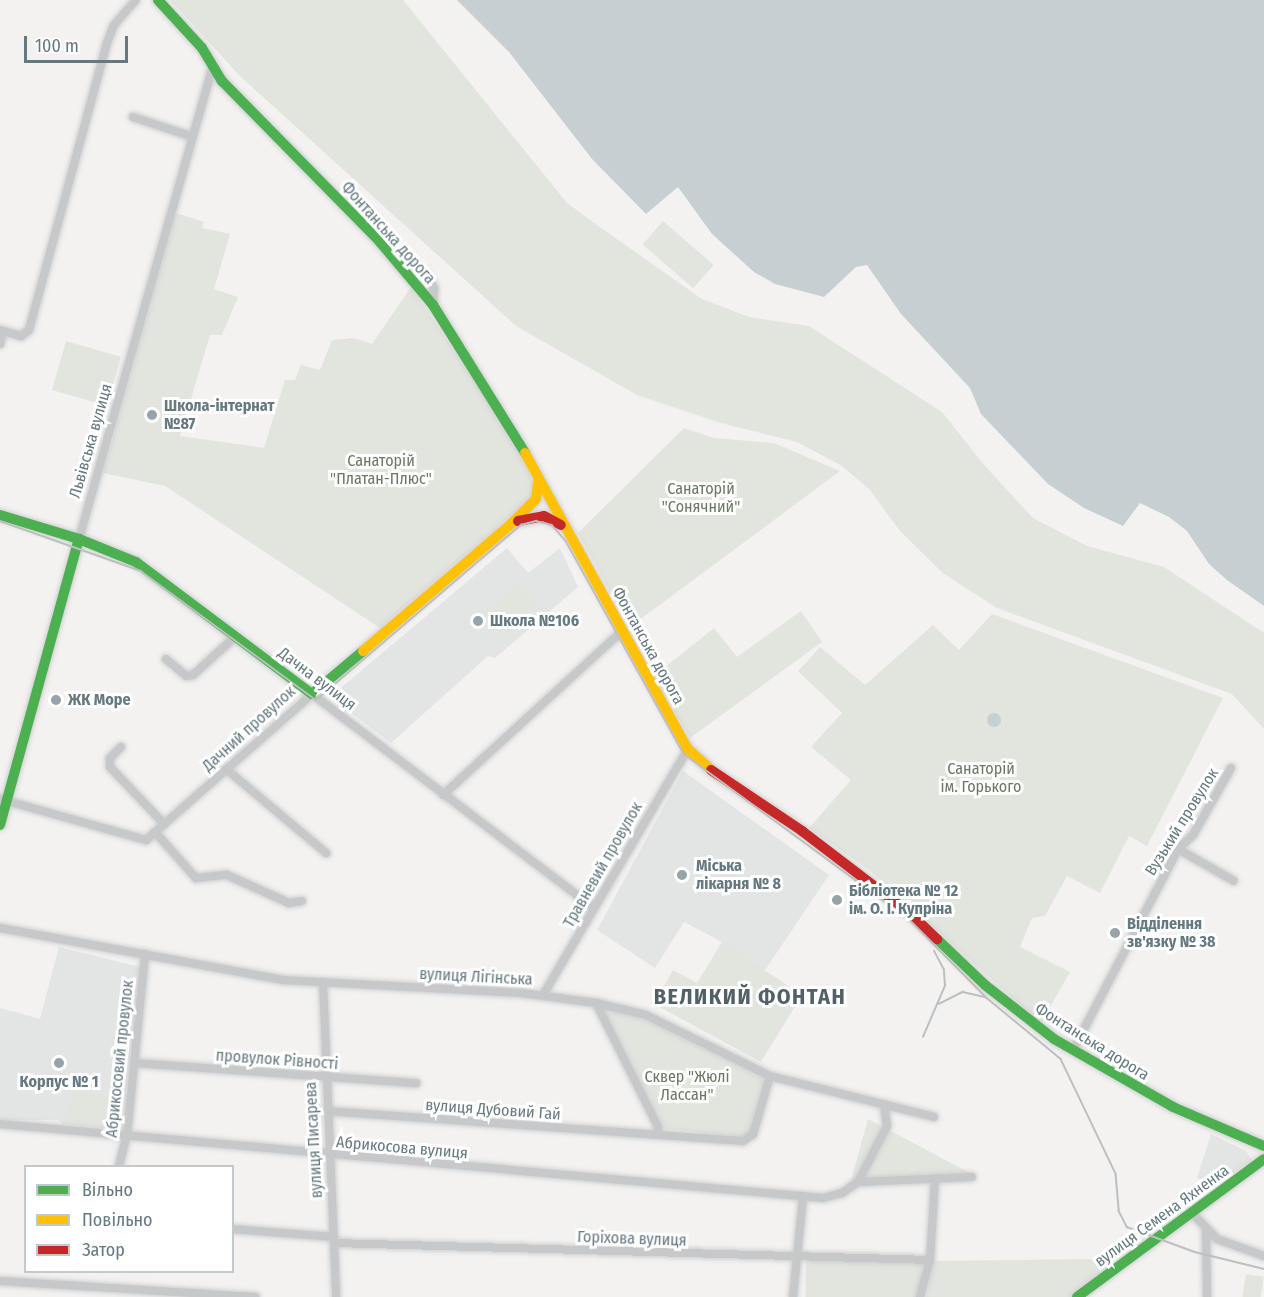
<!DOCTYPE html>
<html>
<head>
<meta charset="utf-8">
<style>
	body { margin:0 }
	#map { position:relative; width:1264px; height:1297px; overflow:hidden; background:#f3f2f1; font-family:"Fira Sans Condensed",sans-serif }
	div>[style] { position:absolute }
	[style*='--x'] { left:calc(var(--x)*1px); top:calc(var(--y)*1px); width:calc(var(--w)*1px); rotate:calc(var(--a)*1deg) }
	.built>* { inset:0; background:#e3e4e4 }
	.green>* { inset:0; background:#e2e4de; transform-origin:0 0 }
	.water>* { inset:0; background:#c6d0d2 }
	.round { border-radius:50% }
	.roads { filter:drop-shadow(0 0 2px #cfd0d1) drop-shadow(0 0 2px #cfd0d1) }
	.street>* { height:8px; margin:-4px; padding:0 4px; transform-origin:4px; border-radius:4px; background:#c7c8c9 }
	.fast>* { height:10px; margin:-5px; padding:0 5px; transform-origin:5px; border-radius:5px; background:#4caf50 }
	.slow>* { height:10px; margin:-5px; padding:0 5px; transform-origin:5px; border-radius:5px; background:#ffc107 }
	.jam>* { height:10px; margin:-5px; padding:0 5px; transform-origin:5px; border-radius:5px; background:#c62828 }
	.tram>* { height:1.5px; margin:-0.75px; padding:0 0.75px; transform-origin:0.75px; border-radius:0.75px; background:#bdbebf }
	.dots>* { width:16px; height:16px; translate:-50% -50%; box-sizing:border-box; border:3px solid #fff; border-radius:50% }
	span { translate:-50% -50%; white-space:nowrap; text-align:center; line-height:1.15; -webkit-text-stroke:6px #fff; paint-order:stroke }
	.street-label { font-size:16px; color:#647980 }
	.poi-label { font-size:16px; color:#647980; font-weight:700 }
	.left { translate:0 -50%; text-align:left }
	.park-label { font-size:16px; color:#6b7863 }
	.district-label { font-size:22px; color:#526166; font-weight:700; letter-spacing:1.5px }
	.legend { position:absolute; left:24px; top:1165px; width:210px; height:108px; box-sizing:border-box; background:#fff; border:2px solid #c1c9cc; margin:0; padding:8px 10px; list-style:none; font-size:18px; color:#647980 }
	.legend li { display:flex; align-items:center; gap:12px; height:30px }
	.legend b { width:30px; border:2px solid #c1c9cc }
	.scale { position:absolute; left:24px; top:36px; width:104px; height:27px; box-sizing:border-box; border:3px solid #647980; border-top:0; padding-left:8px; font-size:18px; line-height:21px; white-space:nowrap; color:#647980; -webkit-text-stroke:4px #fff; paint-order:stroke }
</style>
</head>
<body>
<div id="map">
	<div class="built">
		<i style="clip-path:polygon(507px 548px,528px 573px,560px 548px,578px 587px,495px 658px,488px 656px,391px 743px,330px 697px)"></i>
		<i style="clip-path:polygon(683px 771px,829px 875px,763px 973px,722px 942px,684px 922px,655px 968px,597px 930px)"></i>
		<i style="clip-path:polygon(59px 947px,140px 967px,123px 1130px,64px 1124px,58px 1120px,0 1120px,0 1008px,40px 1019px)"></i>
		<i style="clip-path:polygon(1211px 1134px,1246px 1151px,1252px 1160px,1216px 1184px,1197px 1178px)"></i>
	</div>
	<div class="green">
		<i style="clip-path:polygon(170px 0,403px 0,567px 203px,597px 225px,702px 299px,749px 317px,809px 326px,942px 412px,985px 466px,1033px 518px,1087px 546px,1164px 567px,1264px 633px,1264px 729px,1232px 694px,997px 608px,944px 574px,900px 531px,869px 489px,842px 466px,797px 442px,721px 423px,637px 395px,516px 326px,240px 76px)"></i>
		<i style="clip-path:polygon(176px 213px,204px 222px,202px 228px,230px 234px,214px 289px,238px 297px,222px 335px,210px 335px,180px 436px,264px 448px,285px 380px,295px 380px,301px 365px,320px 370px,332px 340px,354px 338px,372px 344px,411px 287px,506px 429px,537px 488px,532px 498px,380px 628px,165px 486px,103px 473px)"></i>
		<i style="left:663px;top:221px;width:67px;height:31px;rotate:41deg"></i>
		<i style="left:66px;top:341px;width:57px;height:51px;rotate:16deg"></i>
		<i style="clip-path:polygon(684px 428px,714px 438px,774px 443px,840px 471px,630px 627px,578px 533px)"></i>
		<i style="left:519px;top:584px;width:26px;height:48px;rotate:50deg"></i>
		<i style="clip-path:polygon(801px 611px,822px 642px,690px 738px,654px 676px,714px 628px,737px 657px)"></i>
		<i style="clip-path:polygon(992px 614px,1223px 698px,1147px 846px,1129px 836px,1100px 893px,1067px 876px,1045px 916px,1032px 918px,1020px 947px,1070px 972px,1041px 1023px,869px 870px,809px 828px,851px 780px,811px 747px,842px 713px,798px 671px,820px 647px,865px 685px,933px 625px,959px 650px)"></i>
		<i style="clip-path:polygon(722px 942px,802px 995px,761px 1062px,654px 1004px,673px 970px,697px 983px)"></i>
		<i style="clip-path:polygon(596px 1005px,645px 1016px,766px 1076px,751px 1138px,659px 1128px)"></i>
		<i style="clip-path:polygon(74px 1087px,110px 1098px,101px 1127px,63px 1124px)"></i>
		<i style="clip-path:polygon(868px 1119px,970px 1173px,851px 1181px)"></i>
		<i style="clip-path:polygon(1099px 1259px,1113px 1268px,1073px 1297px,926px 1297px,933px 1261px)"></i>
		<i style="left:806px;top:1260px;width:120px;height:37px;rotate:1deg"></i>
		<i style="left:1246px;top:1274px;width:18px;height:23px;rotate:9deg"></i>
	</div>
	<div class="water">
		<i style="clip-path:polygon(457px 0,1264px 0,1264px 606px,1227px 580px,1209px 564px,1187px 531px,1169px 517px,1140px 503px,1123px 526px,1084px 508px,1048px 484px,981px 414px,970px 388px,901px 314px,867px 265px,856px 267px,824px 297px,775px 284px,754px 272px,712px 234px,678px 187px,646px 214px,592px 159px,509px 52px)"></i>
		<i class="round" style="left:987px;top:713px;width:14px;height:14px"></i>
	</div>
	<div class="roads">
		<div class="street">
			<i style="--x:133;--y:117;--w:63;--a:18.4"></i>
			<i style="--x:425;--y:274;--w:17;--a:57"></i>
			<i style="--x:434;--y:288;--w:17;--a:93"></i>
			<i style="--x:0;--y:330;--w:22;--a:16"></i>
			<i style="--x:21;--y:336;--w:10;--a:-37"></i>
			<i style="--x:29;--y:330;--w:297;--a:-74.8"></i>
			<i style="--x:107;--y:43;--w:19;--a:-69"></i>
			<i style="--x:114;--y:25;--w:33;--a:-49"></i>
			<i style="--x:0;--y:344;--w:13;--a:-77"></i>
			<i style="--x:79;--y:539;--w:492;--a:-74.2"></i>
			<i style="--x:166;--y:659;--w:26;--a:40"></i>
			<i style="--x:186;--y:676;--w:7;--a:-8"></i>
			<i style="--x:193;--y:675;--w:58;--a:-42.2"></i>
			<i style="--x:121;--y:747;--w:16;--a:135"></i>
			<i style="--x:110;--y:758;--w:9;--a:90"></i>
			<i style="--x:110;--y:767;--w:79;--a:46.5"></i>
			<i style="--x:226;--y:769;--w:131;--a:40"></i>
			<i style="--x:443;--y:795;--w:243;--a:-42.5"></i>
			<i style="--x:0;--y:799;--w:152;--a:15.7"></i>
			<i style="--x:146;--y:840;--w:221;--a:-41.3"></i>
			<i style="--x:312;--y:694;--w:353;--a:37.2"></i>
			<i style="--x:155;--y:832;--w:62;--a:48.3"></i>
			<i style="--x:196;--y:878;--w:31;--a:-6"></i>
			<i style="--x:227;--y:875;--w:68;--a:24.3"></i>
			<i style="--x:289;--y:903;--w:13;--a:-9"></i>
			<i style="--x:1178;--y:849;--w:64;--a:29.7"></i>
			<i style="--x:0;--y:928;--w:287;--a:10.4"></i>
			<i style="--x:282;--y:980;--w:239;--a:3.1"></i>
			<i style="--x:521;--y:993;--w:76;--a:7.6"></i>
			<i style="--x:596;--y:1003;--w:51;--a:13.5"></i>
			<i style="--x:646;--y:1015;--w:138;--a:26.2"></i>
			<i style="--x:770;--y:1076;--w:169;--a:14"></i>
			<i style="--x:323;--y:982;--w:315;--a:87.6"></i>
			<i style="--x:543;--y:995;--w:286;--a:-59.5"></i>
			<i style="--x:596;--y:1003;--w:139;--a:63.4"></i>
			<i style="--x:658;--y:1127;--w:7;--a:98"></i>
			<i style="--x:1073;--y:1050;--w:227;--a:-62.4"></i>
			<i style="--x:1178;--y:849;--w:21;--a:-43"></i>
			<i style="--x:1193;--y:835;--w:77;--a:-60.4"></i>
			<i style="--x:135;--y:1063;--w:282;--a:4.1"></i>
			<i style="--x:326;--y:1111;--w:418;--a:4.1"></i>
			<i style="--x:743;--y:1141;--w:12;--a:-35"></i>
			<i style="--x:753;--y:1134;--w:60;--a:-73.7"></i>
			<i style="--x:0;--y:1124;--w:826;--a:5.14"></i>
			<i style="--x:823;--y:1198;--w:20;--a:-15"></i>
			<i style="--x:842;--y:1193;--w:19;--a:-35"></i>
			<i style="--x:858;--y:1182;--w:63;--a:-62.6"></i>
			<i style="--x:887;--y:1126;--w:22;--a:-98"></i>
			<i style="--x:119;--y:1166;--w:32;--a:-76"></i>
			<i style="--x:127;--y:1135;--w:182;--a:-84.3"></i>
			<i style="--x:858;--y:1182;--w:114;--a:-2.5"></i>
			<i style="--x:1191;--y:1212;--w:37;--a:46"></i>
			<i style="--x:1217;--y:1239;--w:50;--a:19.9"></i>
			<i style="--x:232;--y:1229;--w:102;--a:4.5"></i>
			<i style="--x:1206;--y:1231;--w:66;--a:89.1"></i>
			<i style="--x:334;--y:1243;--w:596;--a:1.63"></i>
			<i style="--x:0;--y:1281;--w:256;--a:3.6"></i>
			<i style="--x:793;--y:1297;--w:101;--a:-84.3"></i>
			<i style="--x:920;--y:1297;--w:38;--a:-75"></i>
			<i style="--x:930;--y:1260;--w:82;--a:-86.5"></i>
		</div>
		<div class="fast">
			<i style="--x:158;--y:0;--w:65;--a:47.5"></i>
			<i style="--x:202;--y:48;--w:39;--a:59"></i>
			<i style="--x:222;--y:81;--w:226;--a:45.5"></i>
			<i style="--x:380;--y:242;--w:82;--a:49.9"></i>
			<i style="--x:433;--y:305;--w:174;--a:58.1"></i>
			<i style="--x:0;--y:515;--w:83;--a:16.9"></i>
			<i style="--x:79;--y:539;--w:61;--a:22"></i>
			<i style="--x:136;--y:562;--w:220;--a:36.9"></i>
			<i style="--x:312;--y:694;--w:67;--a:-40.1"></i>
			<i style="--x:0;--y:825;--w:297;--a:-74.6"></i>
			<i style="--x:937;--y:939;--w:66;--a:43.8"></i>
			<i style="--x:985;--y:985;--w:88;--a:38"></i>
			<i style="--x:1054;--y:1039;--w:137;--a:29.7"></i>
			<i style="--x:1173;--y:1107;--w:99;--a:23.2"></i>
			<i style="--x:1077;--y:1297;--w:232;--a:-36.4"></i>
		</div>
		<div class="slow">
			<i style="--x:525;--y:453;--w:338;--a:61.2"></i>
			<i style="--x:688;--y:749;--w:31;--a:42"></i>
			<i style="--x:363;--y:651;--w:195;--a:-40.6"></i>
			<i style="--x:511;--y:524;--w:35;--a:-45"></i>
			<i style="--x:536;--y:499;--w:17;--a:-83"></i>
		</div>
		<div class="jam">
			<i style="--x:518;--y:521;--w:26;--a:-11"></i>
			<i style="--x:544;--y:516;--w:19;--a:28"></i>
			<i style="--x:711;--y:770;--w:110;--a:33.8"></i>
			<i style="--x:802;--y:831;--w:138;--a:37.4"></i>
			<i style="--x:912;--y:915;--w:35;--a:44"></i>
		</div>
	</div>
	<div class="tram">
		<i style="--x:0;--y:521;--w:150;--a:19.5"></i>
		<i style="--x:141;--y:571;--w:217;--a:36.4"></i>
		<i style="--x:316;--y:700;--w:270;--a:-40.5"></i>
		<i style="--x:521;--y:525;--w:16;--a:-15"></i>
		<i style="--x:536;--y:521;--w:16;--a:14"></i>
		<i style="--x:552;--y:525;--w:21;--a:49"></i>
		<i style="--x:566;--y:541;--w:244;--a:61"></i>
		<i style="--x:684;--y:754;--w:279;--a:36.3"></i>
		<i style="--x:909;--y:919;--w:111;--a:45.4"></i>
		<i style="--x:987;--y:998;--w:96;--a:39.5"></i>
		<i style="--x:1061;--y:1059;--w:127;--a:64.4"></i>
		<i style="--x:1116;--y:1174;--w:37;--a:85"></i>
		<i style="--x:1119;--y:1211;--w:18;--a:63"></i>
		<i style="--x:1127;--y:1227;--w:72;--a:20.2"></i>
		<i style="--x:1195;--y:1252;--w:71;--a:13.8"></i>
		<i style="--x:939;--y:1004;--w:27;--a:-27"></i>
		<i style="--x:963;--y:992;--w:22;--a:13"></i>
		<i style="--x:923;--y:1037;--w:56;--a:-66.7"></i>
		<i style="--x:945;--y:986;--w:16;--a:-94"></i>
		<i style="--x:944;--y:970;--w:21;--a:-118"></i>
	</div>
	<div class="dots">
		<i style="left:152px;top:415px;background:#96a3a8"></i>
		<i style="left:478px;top:621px;background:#96a3a8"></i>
		<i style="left:56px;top:700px;background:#96a3a8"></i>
		<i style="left:682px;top:875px;background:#96a3a8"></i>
		<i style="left:837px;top:900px;background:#96a3a8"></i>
		<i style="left:1115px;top:933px;background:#96a3a8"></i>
		<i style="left:59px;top:1063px;background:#96a3a8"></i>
	</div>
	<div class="street-label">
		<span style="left:388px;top:233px;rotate:48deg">Фонтанська дорога</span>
		<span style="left:91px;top:441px;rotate:-74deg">Львівська вулиця</span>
		<span style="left:648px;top:646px;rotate:61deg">Фонтанська дорога</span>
		<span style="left:317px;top:679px;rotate:37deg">Дачна вулиця</span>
		<span style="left:249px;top:729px;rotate:-42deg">Дачний провулок</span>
		<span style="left:1182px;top:822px;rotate:-58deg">Вузький провулок</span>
		<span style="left:603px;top:865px;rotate:-60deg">Травневий провулок</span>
		<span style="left:476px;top:977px;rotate:3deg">вулиця Лігінська</span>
		<span style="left:1092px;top:1042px;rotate:32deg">Фонтанська дорога</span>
		<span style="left:120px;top:1059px;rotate:-84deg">Абрикосовий провулок</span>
		<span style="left:277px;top:1060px;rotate:4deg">провулок Рівності</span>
		<span style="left:493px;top:1110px;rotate:4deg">вулиця Дубовий Гай</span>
		<span style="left:314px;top:1140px;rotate:-93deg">вулиця Писарева</span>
		<span style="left:402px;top:1148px;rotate:5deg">Абрикосова вулиця</span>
		<span style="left:1162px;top:1216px;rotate:-36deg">вулиця Семена Яхненка</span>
		<span style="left:632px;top:1239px;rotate:2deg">Горіхова вулиця</span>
	</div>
	<div class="poi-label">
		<span class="left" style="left:164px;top:415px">Школа-інтернат<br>№87</span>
		<span class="left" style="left:490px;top:621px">Школа №106</span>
		<span class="left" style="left:68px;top:700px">ЖК Море</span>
		<span class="left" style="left:696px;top:875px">Міська<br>лікарня № 8</span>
		<span class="left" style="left:849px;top:900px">Бібліотека № 12<br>ім. О. І. Купріна</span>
		<span class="left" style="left:1127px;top:933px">Відділення<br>зв'язку № 38</span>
		<span style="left:59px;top:1082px">Корпус № 1</span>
	</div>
	<div class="park-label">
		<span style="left:381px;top:470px">Санаторій<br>"Платан-Плюс"</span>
		<span style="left:701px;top:498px">Санаторій<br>"Сонячний"</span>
		<span style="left:981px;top:778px">Cанаторій<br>ім. Горького</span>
		<span style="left:687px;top:1086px">Сквер "Жюлі<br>Лассан"</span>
	</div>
	<div class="district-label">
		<span style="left:750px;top:997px">ВЕЛИКИЙ ФОНТАН</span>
	</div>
	<ul class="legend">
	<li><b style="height:8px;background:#4caf50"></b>Вільно</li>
	<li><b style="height:8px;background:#ffc107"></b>Повільно</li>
	<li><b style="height:8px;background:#c62828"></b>Затор</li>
	</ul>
	<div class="scale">100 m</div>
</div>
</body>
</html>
